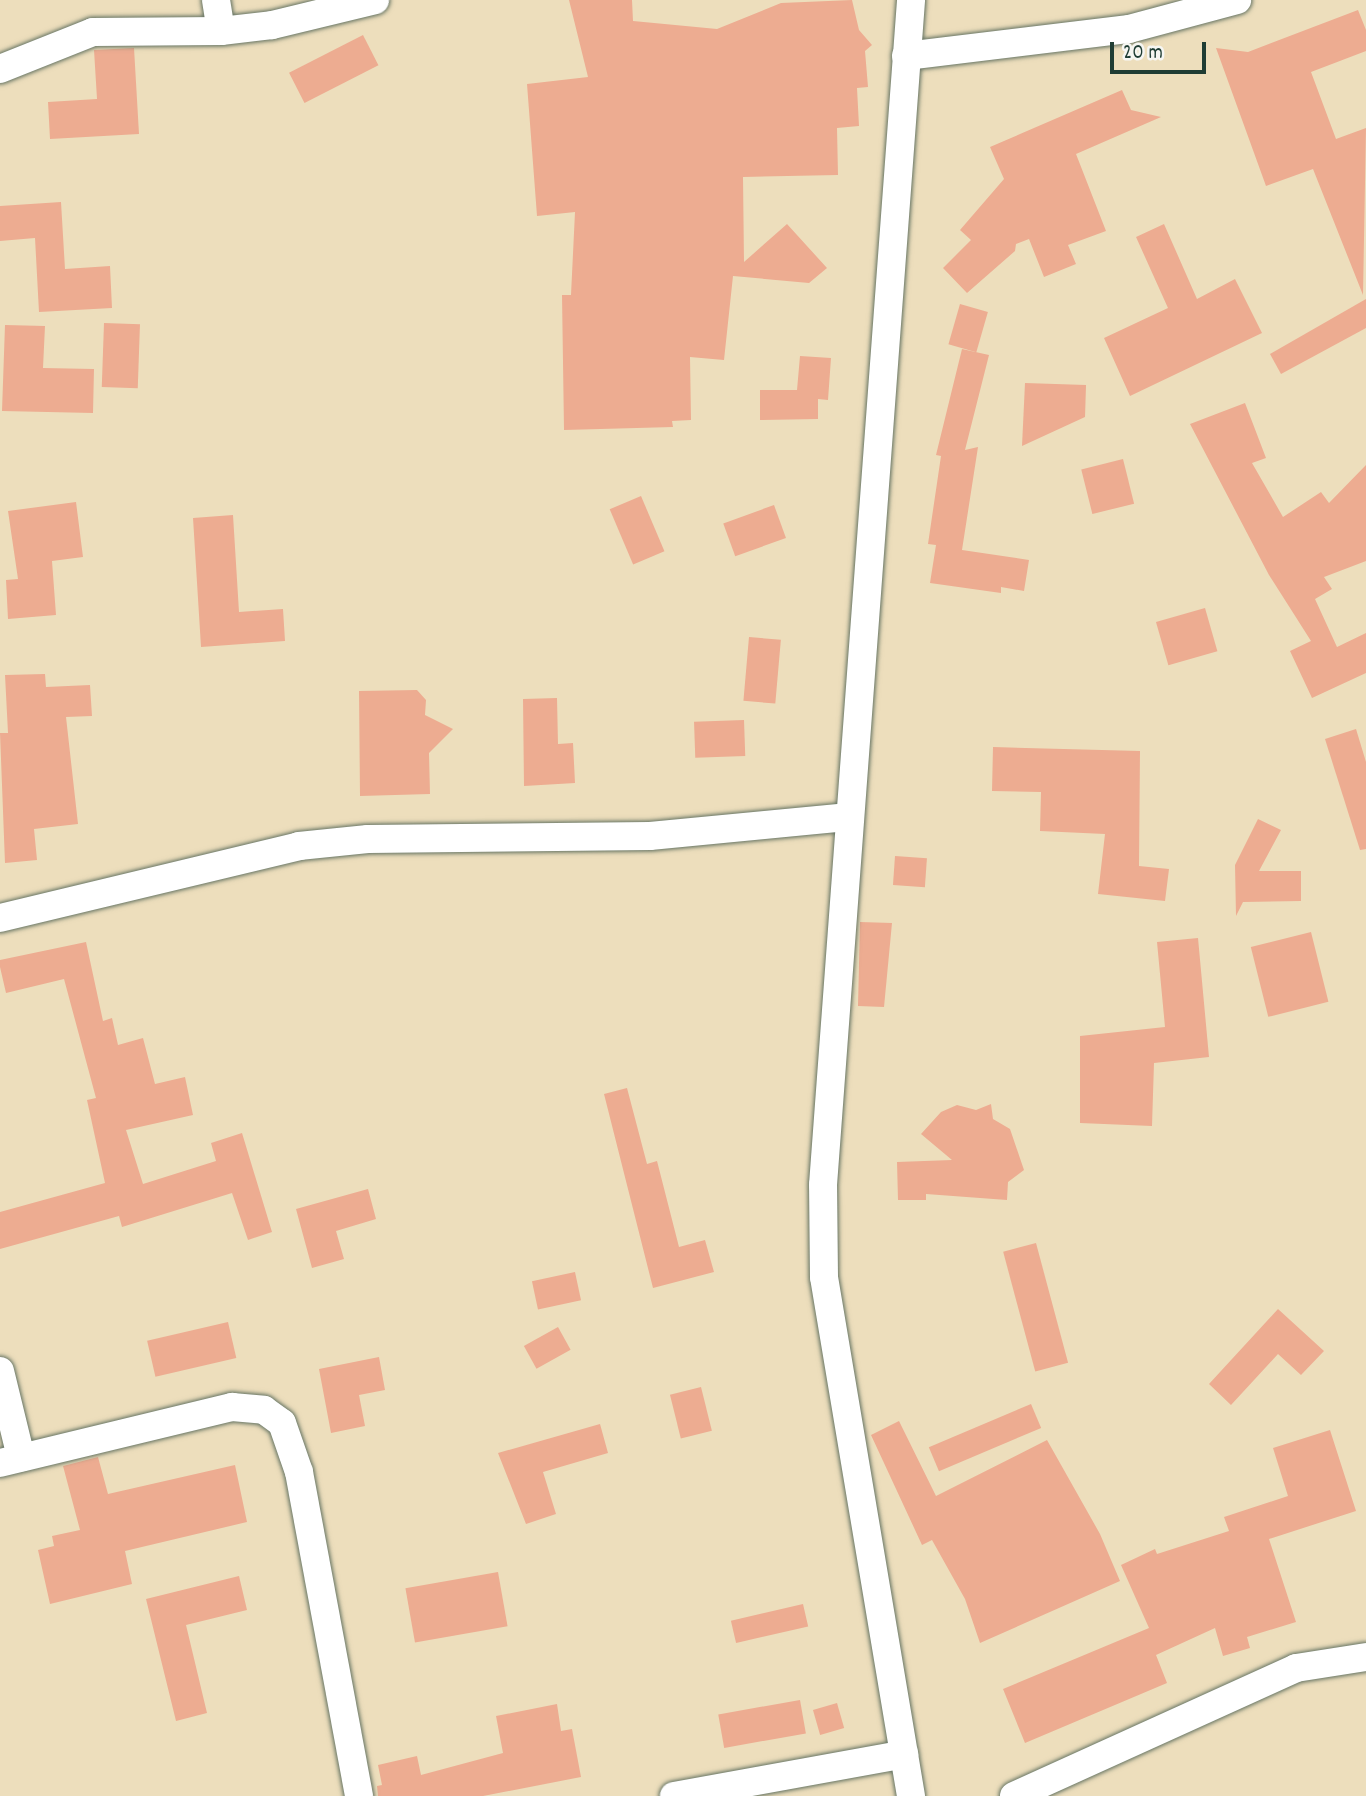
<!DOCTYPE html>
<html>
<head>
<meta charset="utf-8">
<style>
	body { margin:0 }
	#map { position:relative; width:1366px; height:1796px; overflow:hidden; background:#eddebc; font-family:Dekko,sans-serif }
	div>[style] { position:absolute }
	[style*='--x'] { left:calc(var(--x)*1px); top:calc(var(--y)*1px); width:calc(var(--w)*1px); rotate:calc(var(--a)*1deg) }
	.building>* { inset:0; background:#edac91; transform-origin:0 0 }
	.roads { filter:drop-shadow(0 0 2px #677564) drop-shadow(0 0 2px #677564) }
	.street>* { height:28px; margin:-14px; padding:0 14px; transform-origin:14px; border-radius:14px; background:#fff }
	span { translate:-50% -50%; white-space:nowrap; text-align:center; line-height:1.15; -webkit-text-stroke:5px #f6f6f2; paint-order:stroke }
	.scale { position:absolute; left:1110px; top:42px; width:96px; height:32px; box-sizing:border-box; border:4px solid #1f3d34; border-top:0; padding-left:9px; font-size:21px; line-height:24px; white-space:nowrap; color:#1f3d34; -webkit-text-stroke:5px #f6f6f2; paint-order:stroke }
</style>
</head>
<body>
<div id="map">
	<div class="building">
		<i style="clip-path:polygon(569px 0,632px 0,633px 21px,717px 29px,781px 3px,852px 0,859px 30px,872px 45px,865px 51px,868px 87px,857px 88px,859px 126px,837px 128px,838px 175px,743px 177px,744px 262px,787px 224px,827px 268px,809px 283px,733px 276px,724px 360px,690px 357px,691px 420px,672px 421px,673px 427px,564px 430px,562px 295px,571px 295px,575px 212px,537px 216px,527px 84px,588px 77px)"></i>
		<i style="clip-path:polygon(1358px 10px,1366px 30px,1366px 51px,1311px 72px,1336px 139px,1366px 128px,1363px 295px,1313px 169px,1266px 186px,1216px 48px,1248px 52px)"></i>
		<i style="left:363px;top:35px;width:34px;height:83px;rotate:63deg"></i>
		<i style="clip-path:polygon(134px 48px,139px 134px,50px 139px,48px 102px,97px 99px,94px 50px)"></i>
		<i style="clip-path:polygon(1122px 90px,1131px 110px,1161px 117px,1076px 154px,1106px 231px,1068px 245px,1076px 264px,1044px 277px,1029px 239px,1016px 244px,1015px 251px,967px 293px,943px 268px,971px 240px,960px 230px,1004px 179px,990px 147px)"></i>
		<i style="clip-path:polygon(61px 202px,65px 269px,110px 266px,112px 308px,39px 312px,35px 238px,0 241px,0 206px)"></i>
		<i style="clip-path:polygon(1164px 224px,1197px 299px,1235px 279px,1262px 333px,1130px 396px,1104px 338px,1168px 308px,1136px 237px)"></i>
		<i style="clip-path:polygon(1366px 299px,1366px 328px,1281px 374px,1270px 354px)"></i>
		<i style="left:960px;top:304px;width:29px;height:42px;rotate:16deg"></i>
		<i style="left:104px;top:323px;width:36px;height:64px;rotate:2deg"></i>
		<i style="clip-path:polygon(5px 325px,45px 326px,43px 368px,94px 369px,93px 413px,2px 411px)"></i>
		<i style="clip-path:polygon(962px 349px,989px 355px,965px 450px,978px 447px,962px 550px,1029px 560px,1024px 591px,1001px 587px,1001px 593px,930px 583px,936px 545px,928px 544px,941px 456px,936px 455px)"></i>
		<i style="clip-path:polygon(800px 356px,831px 358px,828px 400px,818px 399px,818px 419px,760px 420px,760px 390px,797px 390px)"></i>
		<i style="clip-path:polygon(1025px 383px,1086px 385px,1085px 417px,1022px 446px)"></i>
		<i style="clip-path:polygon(1245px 403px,1266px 458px,1252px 463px,1283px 517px,1321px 492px,1329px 503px,1366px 465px,1366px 561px,1324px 577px,1332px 589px,1315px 599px,1337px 647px,1366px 633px,1366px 673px,1312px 698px,1290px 651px,1311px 641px,1269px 575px,1190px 424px)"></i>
		<i style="left:1123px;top:459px;width:46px;height:43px;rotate:76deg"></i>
		<i style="left:641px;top:496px;width:60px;height:34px;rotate:67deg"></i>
		<i style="clip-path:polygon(76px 502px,83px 557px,52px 561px,56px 615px,8px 619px,6px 580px,18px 579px,8px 511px)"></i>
		<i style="left:774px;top:505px;width:35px;height:54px;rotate:70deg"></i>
		<i style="clip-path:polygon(233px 515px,239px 612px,283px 609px,285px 641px,201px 647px,193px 518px)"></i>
		<i style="left:1205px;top:608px;width:45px;height:51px;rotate:74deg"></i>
		<i style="left:749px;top:637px;width:32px;height:64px;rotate:5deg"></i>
		<i style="clip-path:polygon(45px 674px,46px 687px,90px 685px,92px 716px,66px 717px,78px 824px,34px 829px,37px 860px,5px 863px,0 733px,8px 733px,5px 675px)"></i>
		<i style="clip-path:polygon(417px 690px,426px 700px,425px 715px,453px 729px,429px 753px,430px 794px,360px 796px,359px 691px)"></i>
		<i style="clip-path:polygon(557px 698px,558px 744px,573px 743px,575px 783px,524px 786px,523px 699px)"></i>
		<i style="left:744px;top:720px;width:36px;height:50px;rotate:88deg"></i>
		<i style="clip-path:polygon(1356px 729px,1366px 762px,1366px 849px,1360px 850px,1325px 739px)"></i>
		<i style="clip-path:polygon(993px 747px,1140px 751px,1139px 866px,1169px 869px,1165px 901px,1098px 894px,1105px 834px,1040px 831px,1041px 792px,992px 791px)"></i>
		<i style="clip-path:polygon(1258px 819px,1281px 830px,1259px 871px,1301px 871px,1301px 901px,1243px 902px,1236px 916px,1235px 865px)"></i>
		<i style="left:895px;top:856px;width:32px;height:29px;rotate:4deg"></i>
		<i style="clip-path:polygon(860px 922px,892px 923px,884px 1007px,858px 1006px)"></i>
		<i style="left:1311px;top:932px;width:72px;height:62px;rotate:76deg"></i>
		<i style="clip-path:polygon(1198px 938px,1209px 1057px,1154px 1063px,1152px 1126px,1080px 1123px,1080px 1036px,1165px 1027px,1157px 942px)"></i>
		<i style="clip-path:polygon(86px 942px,103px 1021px,112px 1018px,118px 1045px,143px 1038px,155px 1084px,185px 1077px,193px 1115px,126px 1130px,143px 1184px,216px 1161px,211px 1143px,242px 1133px,272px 1232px,248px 1240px,232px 1193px,122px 1227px,119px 1216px,0 1249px,0 1212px,105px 1183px,87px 1100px,96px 1098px,64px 979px,6px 993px,0 967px,0 960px)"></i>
		<i style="clip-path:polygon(627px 1088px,647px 1164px,657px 1161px,679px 1247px,705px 1240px,714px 1272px,653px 1288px,604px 1094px)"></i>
		<i style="clip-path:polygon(991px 1104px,993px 1119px,1010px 1129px,1024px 1170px,1008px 1182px,1007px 1200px,926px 1194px,926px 1200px,898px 1200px,897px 1162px,952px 1160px,921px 1134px,941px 1112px,957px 1105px,976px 1110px)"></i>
		<i style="clip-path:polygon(368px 1189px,376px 1219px,336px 1231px,344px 1259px,312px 1268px,296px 1209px)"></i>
		<i style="left:1036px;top:1243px;width:124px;height:34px;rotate:75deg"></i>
		<i style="left:575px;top:1272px;width:29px;height:44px;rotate:78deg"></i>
		<i style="clip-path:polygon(1278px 1309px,1324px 1351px,1301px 1375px,1278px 1354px,1231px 1405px,1209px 1384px)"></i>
		<i style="left:228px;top:1322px;width:37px;height:83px;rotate:77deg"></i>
		<i style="left:558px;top:1327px;width:26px;height:39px;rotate:61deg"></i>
		<i style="clip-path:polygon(379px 1357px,385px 1390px,359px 1395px,365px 1426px,331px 1433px,319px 1369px)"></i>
		<i style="left:701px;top:1387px;width:45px;height:32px;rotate:76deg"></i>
		<i style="left:1031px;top:1404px;width:26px;height:111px;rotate:67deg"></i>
		<i style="clip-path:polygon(899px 1421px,936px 1496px,1047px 1440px,1100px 1534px,1120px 1581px,980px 1643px,965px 1599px,932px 1540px,922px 1545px,871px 1435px)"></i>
		<i style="clip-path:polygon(600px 1424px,608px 1453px,543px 1472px,556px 1514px,526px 1524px,498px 1453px)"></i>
		<i style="clip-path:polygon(1330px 1430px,1356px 1511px,1269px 1539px,1296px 1622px,1247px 1637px,1250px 1648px,1223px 1656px,1215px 1628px,1156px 1655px,1167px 1683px,1025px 1743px,1003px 1689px,1149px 1628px,1121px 1565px,1155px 1549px,1157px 1554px,1229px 1531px,1224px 1517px,1288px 1496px,1273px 1448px)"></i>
		<i style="clip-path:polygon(98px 1457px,108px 1494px,235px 1465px,247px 1522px,125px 1551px,132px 1584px,50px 1604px,38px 1550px,54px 1546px,52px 1536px,80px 1530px,63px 1466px)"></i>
		<i style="left:498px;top:1572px;width:55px;height:94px;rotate:80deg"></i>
		<i style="clip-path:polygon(239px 1576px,247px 1610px,186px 1625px,207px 1713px,176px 1721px,146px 1599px)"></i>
		<i style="left:803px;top:1604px;width:23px;height:74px;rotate:77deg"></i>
		<i style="left:800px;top:1700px;width:34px;height:83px;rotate:80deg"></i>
		<i style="left:837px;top:1703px;width:26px;height:25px;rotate:74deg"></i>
		<i style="clip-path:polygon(557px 1704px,561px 1731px,572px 1729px,581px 1777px,483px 1796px,378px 1796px,377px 1786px,382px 1785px,378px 1765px,417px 1756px,421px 1775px,503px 1753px,496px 1716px)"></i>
	</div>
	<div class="roads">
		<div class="street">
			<i style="--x:216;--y:0;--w:31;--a:81"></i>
			<i style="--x:906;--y:56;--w:225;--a:-6.9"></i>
			<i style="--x:1129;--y:29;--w:112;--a:-15"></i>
			<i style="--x:0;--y:69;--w:100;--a:-21.7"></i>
			<i style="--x:93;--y:32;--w:128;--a:-0.4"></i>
			<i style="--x:221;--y:31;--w:51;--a:-6.7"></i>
			<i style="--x:272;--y:25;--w:106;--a:-13.6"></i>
			<i style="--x:0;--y:918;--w:308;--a:-13.5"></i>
			<i style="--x:299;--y:846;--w:69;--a:-5.8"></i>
			<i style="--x:368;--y:839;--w:282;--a:-0.6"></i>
			<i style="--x:650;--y:836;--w:200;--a:-5.5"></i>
			<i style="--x:0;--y:1371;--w:89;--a:76.3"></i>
			<i style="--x:0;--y:1463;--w:239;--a:-13.6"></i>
			<i style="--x:232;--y:1407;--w:32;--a:5"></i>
			<i style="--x:264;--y:1410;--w:22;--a:36"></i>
			<i style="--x:282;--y:1423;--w:52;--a:70.9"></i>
			<i style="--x:299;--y:1472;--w:330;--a:79.5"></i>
			<i style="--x:674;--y:1796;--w:234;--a:-10.3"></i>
			<i style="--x:911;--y:1796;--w:526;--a:-99.52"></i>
			<i style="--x:824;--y:1277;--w:92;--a:-90.6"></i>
			<i style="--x:823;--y:1185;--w:1188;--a:-85.75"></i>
			<i style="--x:1014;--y:1796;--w:310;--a:-24.4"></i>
			<i style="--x:1296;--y:1668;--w:71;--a:-8.9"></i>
		</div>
	</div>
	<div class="scale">20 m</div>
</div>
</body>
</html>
